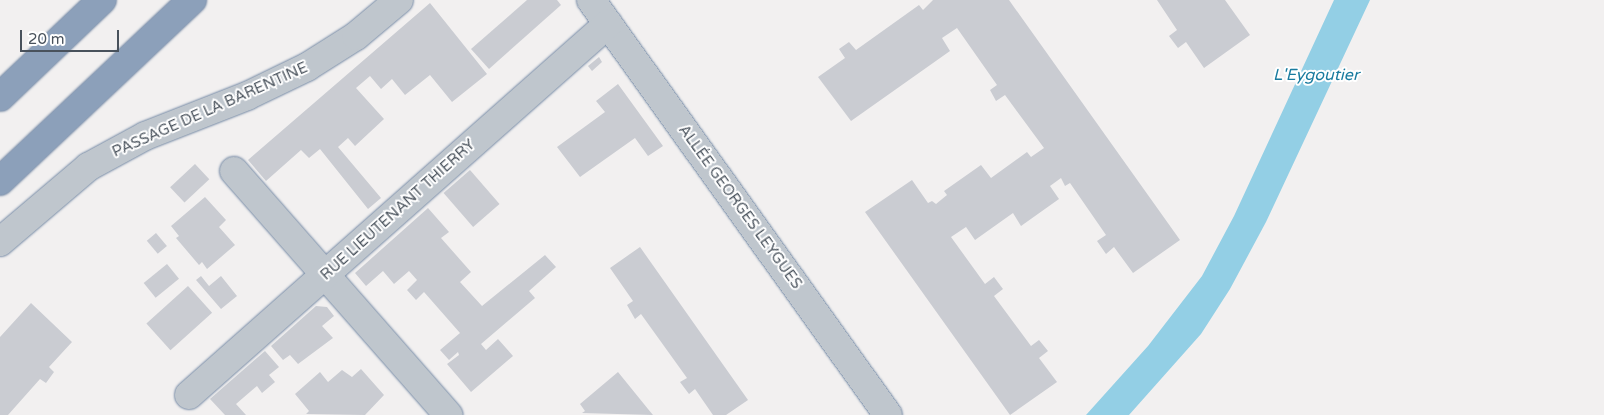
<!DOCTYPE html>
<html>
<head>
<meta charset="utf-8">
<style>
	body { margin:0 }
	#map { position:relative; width:1604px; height:415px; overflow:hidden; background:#f2f0f0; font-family:"Varela Round",sans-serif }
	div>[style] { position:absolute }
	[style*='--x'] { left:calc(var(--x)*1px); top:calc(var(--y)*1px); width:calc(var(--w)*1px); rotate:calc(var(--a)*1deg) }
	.water>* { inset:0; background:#93cfe5 }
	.building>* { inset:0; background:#caccd2; transform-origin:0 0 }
	.roads { filter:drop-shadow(0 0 1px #778ba6) drop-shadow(0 0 1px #778ba6) }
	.minor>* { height:28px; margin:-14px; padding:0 14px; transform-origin:14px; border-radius:14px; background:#bfc6cd }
	.highway>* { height:28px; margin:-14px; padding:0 14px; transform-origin:14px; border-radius:14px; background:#8ca0ba }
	span { translate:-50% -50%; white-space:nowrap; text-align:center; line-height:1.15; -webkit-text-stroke:4px #fff; paint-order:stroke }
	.street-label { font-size:15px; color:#49525c }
	.water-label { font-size:16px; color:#197b9f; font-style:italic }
	.scale { position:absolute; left:20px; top:30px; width:99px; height:22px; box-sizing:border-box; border:2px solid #49525c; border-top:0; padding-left:6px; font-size:15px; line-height:18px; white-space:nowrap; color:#49525c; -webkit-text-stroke:4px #fff; paint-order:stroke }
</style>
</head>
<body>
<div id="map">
	<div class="water">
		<i style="clip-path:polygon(1334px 0,1370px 0,1266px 222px,1230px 289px,1201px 334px,1129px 415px,1086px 415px,1148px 346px,1202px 276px,1234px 216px)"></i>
	</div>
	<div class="building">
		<i style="clip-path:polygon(527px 0,557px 0,561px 5px,489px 69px,471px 49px)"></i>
		<i style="clip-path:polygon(933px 0,1009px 0,1180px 240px,1133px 273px,1114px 247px,1106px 254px,1097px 241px,1106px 235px,1070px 183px,1065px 186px,1061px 178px,1050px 186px,1059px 199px,1021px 226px,1013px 213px,975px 240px,966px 227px,951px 237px,985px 284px,994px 277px,1003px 289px,994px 296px,1031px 346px,1039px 340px,1048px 351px,1039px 358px,1057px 382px,1010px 415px,865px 212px,912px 180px,928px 203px,932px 201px,936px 204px,947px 195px,944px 191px,981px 165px,991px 178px,1027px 152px,1031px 157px,1044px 148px,1005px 95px,996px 101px,990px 90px,997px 85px,957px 28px,942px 38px,950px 51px,851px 121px,818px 77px,845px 58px,839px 49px,849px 42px,856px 50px,919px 5px,923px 10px)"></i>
		<i style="clip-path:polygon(1157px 0,1225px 0,1250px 35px,1204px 68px,1186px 42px,1178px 48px,1169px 36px,1177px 30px)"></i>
		<i style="clip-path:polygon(430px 3px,487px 74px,452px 102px,430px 75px,405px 95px,392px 79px,381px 89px,370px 76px,356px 88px,384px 119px,355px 146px,348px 138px,338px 147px,381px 198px,368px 209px,320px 149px,309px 158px,301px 150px,266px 181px,248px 160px)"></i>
		<i style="clip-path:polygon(599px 57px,602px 62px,592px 71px,588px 66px)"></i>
		<i style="clip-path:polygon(618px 84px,663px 146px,648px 156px,635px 138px,580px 177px,557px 147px,605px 112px,596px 101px)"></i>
		<i style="left:195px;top:164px;width:21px;height:34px;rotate:47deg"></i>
		<i style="left:470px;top:170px;width:45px;height:35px;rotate:49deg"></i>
		<i style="clip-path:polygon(205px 197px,226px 220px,219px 227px,235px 245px,207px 269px,202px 262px,199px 265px,176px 238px,179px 236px,171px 226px)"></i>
		<i style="clip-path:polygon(428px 208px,449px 232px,441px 238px,471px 272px,460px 282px,482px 306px,545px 255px,556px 267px,529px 291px,535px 298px,481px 344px,486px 350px,498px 339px,513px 356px,471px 392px,447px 364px,459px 355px,458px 352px,449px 360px,440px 350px,460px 333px,424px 292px,416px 300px,407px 290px,417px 280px,409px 271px,394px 284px,383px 271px,366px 286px,355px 273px)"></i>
		<i style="left:156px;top:233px;width:17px;height:12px;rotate:50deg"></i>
		<i style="clip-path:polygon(640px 247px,748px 400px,726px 415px,713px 415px,695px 389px,689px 394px,680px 382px,687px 378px,641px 314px,635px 319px,627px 305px,633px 301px,610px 268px)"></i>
		<i style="left:167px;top:264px;width:19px;height:30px;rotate:51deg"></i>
		<i style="clip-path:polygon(201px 276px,209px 286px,221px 276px,237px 296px,221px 309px,196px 280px)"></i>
		<i style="left:188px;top:286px;width:36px;height:56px;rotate:48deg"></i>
		<i style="clip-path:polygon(31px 303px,72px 342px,49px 367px,54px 372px,46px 383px,40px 379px,8px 415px,0 415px,0 337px)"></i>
		<i style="clip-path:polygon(316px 306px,327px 307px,334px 316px,322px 326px,333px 338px,298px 364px,290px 355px,283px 360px,271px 346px)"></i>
		<i style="clip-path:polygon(265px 351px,279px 367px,269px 375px,275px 382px,262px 393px,257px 386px,236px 404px,246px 415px,225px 415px,210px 399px)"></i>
		<i style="clip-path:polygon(361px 369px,384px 395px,365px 415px,306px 414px,309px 411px,295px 394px,320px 372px,328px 382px,342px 370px,352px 377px)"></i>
		<i style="clip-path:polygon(618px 372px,648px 409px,653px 415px,582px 413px,585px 411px,580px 404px)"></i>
	</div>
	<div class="roads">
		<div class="minor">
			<i style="--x:591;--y:0;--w:510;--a:54.41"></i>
			<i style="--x:234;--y:171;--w:325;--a:48.7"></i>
			<i style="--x:0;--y:242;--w:116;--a:-40.4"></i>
			<i style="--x:88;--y:167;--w:65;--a:-28.5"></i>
			<i style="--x:145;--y:136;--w:110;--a:-21.4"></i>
			<i style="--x:247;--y:96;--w:67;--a:-25.8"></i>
			<i style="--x:307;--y:67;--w:58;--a:-32.3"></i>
			<i style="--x:356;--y:36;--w:56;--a:-39.9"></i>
			<i style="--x:189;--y:395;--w:560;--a:-41.52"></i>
		</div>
		<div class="highway">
			<i style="--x:0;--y:97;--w:141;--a:-43.6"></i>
			<i style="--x:0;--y:181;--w:264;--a:-43.3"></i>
		</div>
	</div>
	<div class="street-label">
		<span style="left:210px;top:110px;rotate:-24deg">PASSAGE DE LA BARENTINE</span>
		<span style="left:740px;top:207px;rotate:54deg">ALLÉE GEORGES LEYGUES</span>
		<span style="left:398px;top:210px;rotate:-42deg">RUE LIEUTENANT THIERRY</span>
	</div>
	<div class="water-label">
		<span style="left:1316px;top:75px">L'Eygoutier</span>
	</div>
	<div class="scale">20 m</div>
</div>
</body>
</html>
